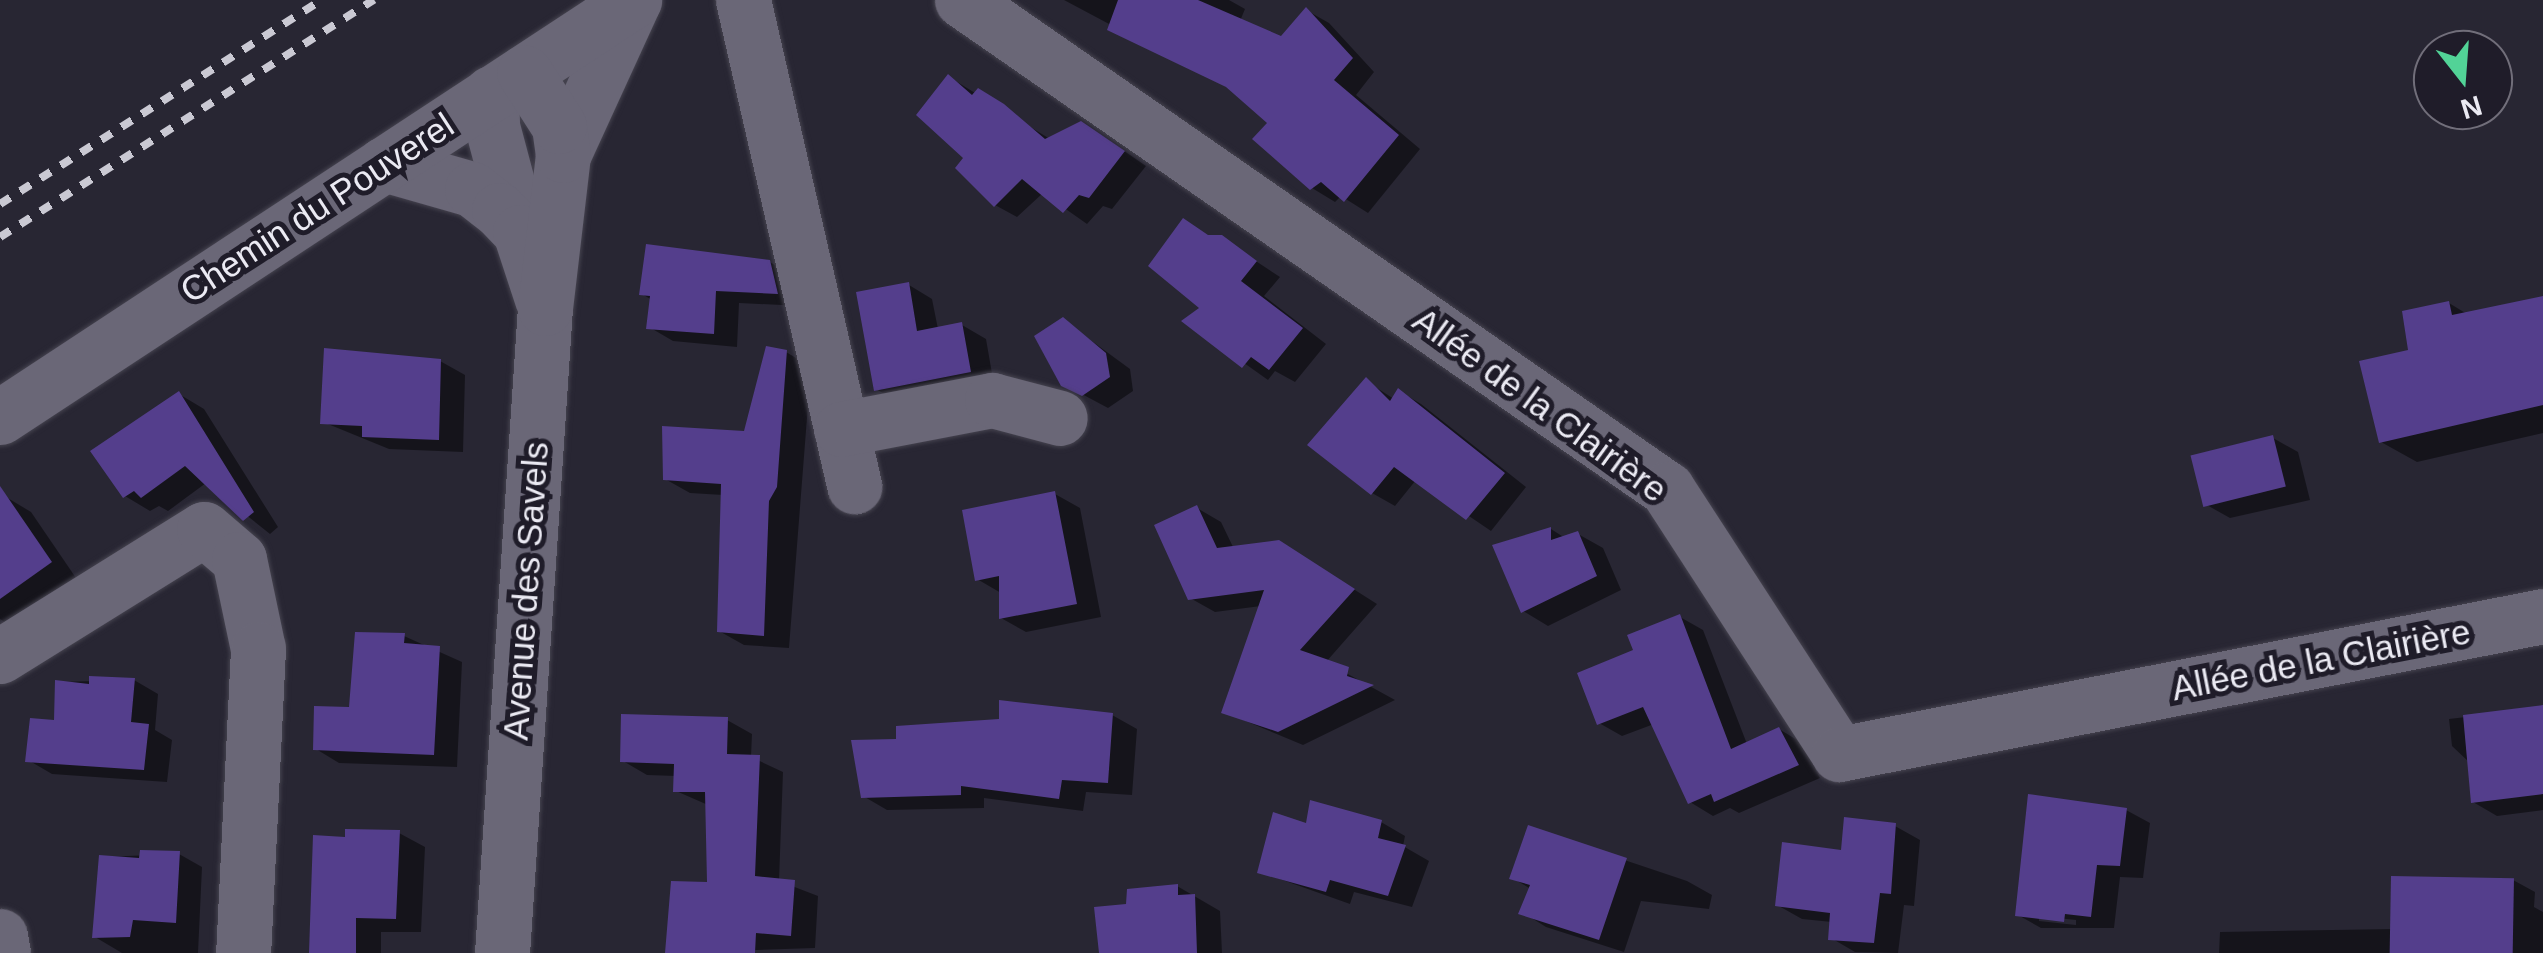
<!DOCTYPE html>
<html>
<head>
<meta charset="utf-8">
<style>
	body { margin:0 }
	#map { position:relative; width:2543px; height:953px; overflow:hidden; background:#282633; font-family:Helvetica,sans-serif }
	div>[style] { position:absolute }
	[style*='--x'] { left:calc(var(--x)*1px); top:calc(var(--y)*1px); width:calc(var(--w)*1px); rotate:calc(var(--a)*1deg) }
	.shadow>* { inset:0; background:#0007 }
	.building>* { inset:0; background:#543e8c; transform-origin:0 0 }
	.roads { filter:drop-shadow(0 0 2px #45434f) drop-shadow(0 0 2px #45434f) }
	.minor>* { height:55px; margin:-27.5px; padding:0 27.5px; transform-origin:27.5px; border-radius:27.5px; background:#6a6777 }
	.rail>* { height:8px; margin-top:-4px; transform-origin:0; background:repeating-linear-gradient(90deg,#cac9d3 0 12px,transparent 0 24px) }
	span { translate:-50% -50%; white-space:nowrap; text-align:center; line-height:1.15; -webkit-text-stroke:10px #1f1c29; paint-order:stroke }
	.street-label { font-size:35px; color:#ebeaf3 }
	.north { position:absolute; left:2413px; top:30px; width:100px; height:100px; box-sizing:border-box; background:#1f1c29; border:2px solid #716e7a; border-radius:50%; rotate:163deg; font-size:28px; font-weight:700; line-height:40px; text-align:center; color:#ebeaf3 }
	.north::after { content:''; display:block; margin:auto; width:35px; height:45px; background:#52d397; clip-path:polygon(50% 0,100% 100%,50% 72%,0 100%) }
</style>
</head>
<body>
<div id="map">
	<div class="shadow">
		<i style="clip-path:polygon(1064px 0,1229px 0,1245px 9px,1240px 21px,1282px 39px,1306px 10px,1329px 23px,1374px 72px,1356px 95px,1420px 149px,1368px 213px,1341px 196px,1335px 202px,1312px 188px,1270px 123px,1233px 90px)"></i>
		<i style="clip-path:polygon(949px 77px,1050px 139px,1104px 137px,1146px 166px,1112px 209px,1103px 206px,1087px 224px,1043px 193px,1017px 217px,995px 205px,966px 158px)"></i>
		<i style="clip-path:polygon(1211px 238px,1221px 238px,1280px 277px,1264px 296px,1326px 344px,1295px 382px,1275px 371px,1268px 380px,1185px 321px,1203px 308px)"></i>
		<i style="clip-path:polygon(770px 262px,794px 277px,801px 306px,739px 303px,737px 347px,673px 341px,649px 327px,652px 300px,642px 294px)"></i>
		<i style="clip-path:polygon(909px 285px,932px 299px,938px 329px,962px 325px,986px 339px,994px 385px,900px 403px,876px 389px)"></i>
		<i style="clip-path:polygon(2543px 299px,2543px 433px,2417px 462px,2381px 442px,2449px 303px,2467px 314px)"></i>
		<i style="clip-path:polygon(1063px 320px,1130px 369px,1133px 391px,1108px 408px,1063px 384px)"></i>
		<i style="clip-path:polygon(786px 352px,811px 367px,789px 648px,744px 645px,719px 631px,723px 495px,690px 493px,665px 479px,746px 434px)"></i>
		<i style="clip-path:polygon(440px 361px,465px 375px,463px 452px,389px 449px,323px 422px)"></i>
		<i style="clip-path:polygon(1366px 381px,1394px 399px,1399px 391px,1421px 404px,1526px 487px,1491px 531px,1416px 480px,1395px 506px,1372px 493px)"></i>
		<i style="clip-path:polygon(179px 394px,204px 409px,278px 527px,270px 534px,206px 483px,168px 511px,159px 506px,150px 511px,125px 496px)"></i>
		<i style="clip-path:polygon(2273px 438px,2298px 452px,2310px 500px,2230px 518px,2205px 504px)"></i>
		<i style="clip-path:polygon(1055px 494px,1080px 508px,1101px 617px,1026px 632px,1001px 618px,1001px 593px,977px 579px)"></i>
		<i style="clip-path:polygon(6px 497px,31px 512px,76px 578px,8px 624px,0 619px,0 502px)"></i>
		<i style="clip-path:polygon(1197px 508px,1221px 522px,1234px 549px,1303px 557px,1377px 604px,1326px 662px,1395px 700px,1303px 745px,1224px 712px,1261px 606px,1215px 612px,1190px 598px)"></i>
		<i style="clip-path:polygon(1551px 529px,1565px 538px,1578px 534px,1603px 548px,1621px 590px,1548px 626px,1523px 611px)"></i>
		<i style="clip-path:polygon(1680px 617px,1703px 630px,1747px 744px,1779px 729px,1802px 743px,1820px 778px,1739px 813px,1730px 808px,1713px 816px,1690px 802px,1654px 724px,1622px 736px,1599px 723px,1636px 652px)"></i>
		<i style="clip-path:polygon(404px 636px,462px 662px,457px 767px,339px 763px,316px 749px)"></i>
		<i style="clip-path:polygon(134px 680px,158px 694px,155px 730px,172px 740px,167px 782px,52px 774px,28px 760px,56px 723px,58px 682px)"></i>
		<i style="clip-path:polygon(2543px 708px,2543px 810px,2497px 816px,2473px 802px,2470px 763px,2452px 746px,2449px 719px)"></i>
		<i style="clip-path:polygon(1112px 715px,1137px 729px,1132px 795px,1086px 792px,1083px 811px,984px 798px,984px 808px,887px 810px,863px 796px,898px 741px)"></i>
		<i style="clip-path:polygon(727px 720px,752px 734px,751px 757px,783px 772px,779px 881px,818px 896px,815px 948px,668px 953px,709px 885px,708px 805px,676px 791px,676px 776px,647px 775px,623px 761px)"></i>
		<i style="clip-path:polygon(evenodd,2126px 810px,2150px 823px,2143px 878px,2120px 877px,2114px 928px,2041px 928px,2018px 915px,2126px 810px,2039px 916px,2076px 920px,2076px 925px,2039px 921px,2039px 916px)"></i>
		<i style="clip-path:polygon(1381px 822px,1405px 836px,1403px 846px,1429px 861px,1412px 907px,1354px 892px,1350px 904px,1260px 872px)"></i>
		<i style="clip-path:polygon(1895px 826px,1920px 840px,1914px 906px,1904px 905px,1898px 953px,1855px 952px,1831px 938px,1832px 922px,1802px 919px,1777px 905px,1843px 853px)"></i>
		<i style="clip-path:polygon(1529px 828px,1687px 881px,1712px 895px,1709px 909px,1641px 901px,1624px 952px,1546px 927px,1522px 912px,1531px 889px,1512px 878px)"></i>
		<i style="clip-path:polygon(399px 833px,425px 847px,421px 932px,381px 932px,381px 953px,312px 953px,347px 840px)"></i>
		<i style="clip-path:polygon(179px 854px,202px 867px,198px 953px,122px 953px,95px 937px,101px 857px)"></i>
		<i style="clip-path:polygon(2513px 880px,2535px 892px,2534px 907px,2543px 912px,2543px 953px,2219px 953px,2220px 932px,2393px 929px)"></i>
		<i style="clip-path:polygon(1177px 886px,1220px 911px,1222px 953px,1103px 953px,1129px 906px)"></i>
	</div>
	<div class="building">
		<i style="clip-path:polygon(1118px 0,1198px 0,1281px 36px,1306px 7px,1353px 58px,1334px 80px,1399px 135px,1344px 202px,1321px 182px,1310px 190px,1252px 139px,1267px 123px,1226px 87px,1107px 30px)"></i>
		<i style="clip-path:polygon(948px 74px,972px 95px,978px 88px,1004px 104px,1045px 139px,1081px 121px,1125px 151px,1089px 198px,1079px 195px,1063px 213px,1022px 179px,994px 207px,955px 168px,963px 158px,916px 115px)"></i>
		<i style="clip-path:polygon(1183px 218px,1208px 235px,1222px 235px,1257px 261px,1241px 281px,1303px 328px,1269px 370px,1251px 357px,1242px 368px,1181px 321px,1199px 308px,1148px 266px)"></i>
		<i style="clip-path:polygon(646px 244px,770px 260px,778px 294px,716px 291px,714px 334px,646px 329px,650px 296px,639px 295px)"></i>
		<i style="clip-path:polygon(909px 282px,917px 331px,962px 322px,971px 372px,874px 391px,856px 292px)"></i>
		<i style="clip-path:polygon(2543px 296px,2543px 405px,2379px 443px,2359px 361px,2408px 350px,2402px 311px,2449px 301px,2452px 315px)"></i>
		<i style="clip-path:polygon(1063px 317px,1106px 353px,1110px 377px,1082px 396px,1061px 386px,1034px 336px)"></i>
		<i style="clip-path:polygon(766px 346px,787px 350px,777px 487px,769px 501px,764px 636px,717px 632px,721px 484px,663px 480px,662px 426px,744px 431px)"></i>
		<i style="clip-path:polygon(324px 348px,441px 359px,439px 440px,362px 437px,362px 426px,320px 424px)"></i>
		<i style="clip-path:polygon(1366px 377px,1390px 401px,1398px 388px,1505px 473px,1466px 520px,1394px 467px,1371px 495px,1307px 445px)"></i>
		<i style="clip-path:polygon(179px 391px,254px 512px,243px 521px,185px 466px,141px 498px,134px 491px,123px 498px,90px 451px)"></i>
		<i style="left:2273px;top:435px;width:53px;height:85px;rotate:76deg"></i>
		<i style="clip-path:polygon(0 486px,52px 562px,0 599px)"></i>
		<i style="clip-path:polygon(1055px 491px,1077px 604px,999px 619px,999px 576px,975px 581px,962px 510px)"></i>
		<i style="clip-path:polygon(1197px 505px,1217px 548px,1279px 540px,1355px 589px,1300px 650px,1349px 667px,1347px 676px,1374px 685px,1278px 732px,1221px 713px,1264px 590px,1188px 600px,1154px 525px)"></i>
		<i style="clip-path:polygon(1551px 527px,1551px 540px,1578px 531px,1597px 576px,1521px 613px,1492px 545px)"></i>
		<i style="clip-path:polygon(1680px 614px,1731px 749px,1779px 727px,1799px 765px,1714px 802px,1711px 794px,1688px 804px,1643px 707px,1597px 725px,1577px 673px,1633px 650px,1627px 635px)"></i>
		<i style="clip-path:polygon(355px 632px,405px 633px,404px 643px,440px 646px,434px 755px,313px 750px,314px 706px,349px 707px)"></i>
		<i style="clip-path:polygon(89px 676px,135px 678px,131px 722px,149px 724px,144px 770px,25px 762px,30px 718px,54px 720px,55px 680px,89px 684px)"></i>
		<i style="clip-path:polygon(999px 700px,1113px 713px,1108px 783px,1062px 780px,1059px 799px,961px 786px,961px 795px,861px 798px,851px 740px,896px 739px,896px 726px,999px 719px)"></i>
		<i style="clip-path:polygon(2543px 705px,2543px 794px,2471px 803px,2463px 715px)"></i>
		<i style="clip-path:polygon(621px 714px,728px 717px,727px 754px,760px 755px,755px 876px,795px 880px,791px 936px,756px 933px,755px 953px,665px 953px,671px 881px,707px 882px,705px 792px,673px 792px,674px 764px,620px 762px)"></i>
		<i style="clip-path:polygon(2028px 794px,2127px 808px,2120px 866px,2097px 865px,2091px 917px,2065px 914px,2064px 922px,2015px 916px)"></i>
		<i style="clip-path:polygon(1310px 800px,1382px 820px,1378px 838px,1406px 845px,1388px 896px,1330px 880px,1326px 892px,1257px 873px,1273px 812px,1306px 823px)"></i>
		<i style="clip-path:polygon(1844px 817px,1896px 823px,1891px 894px,1880px 893px,1874px 943px,1828px 940px,1830px 913px,1775px 906px,1782px 842px,1841px 850px)"></i>
		<i style="clip-path:polygon(1528px 825px,1627px 858px,1599px 940px,1518px 914px,1530px 885px,1509px 879px)"></i>
		<i style="clip-path:polygon(345px 829px,400px 830px,396px 919px,356px 918px,356px 953px,309px 953px,313px 835px,345px 837px)"></i>
		<i style="clip-path:polygon(140px 850px,180px 851px,176px 923px,133px 920px,130px 937px,92px 938px,99px 855px,139px 858px)"></i>
		<i style="left:2391px;top:876px;width:123px;height:77px;rotate:1deg"></i>
		<i style="clip-path:polygon(1178px 884px,1178px 895px,1195px 894px,1197px 953px,1099px 953px,1094px 907px,1126px 904px,1127px 889px)"></i>
	</div>
	<div class="roads">
		<div class="minor">
			<i style="--x:743;--y:0;--w:499;--a:77.1"></i>
			<i style="--x:962;--y:0;--w:858;--a:34.75"></i>
			<i style="--x:1667;--y:489;--w:316;--a:57"></i>
			<i style="--x:1839;--y:754;--w:717;--a:-11.09"></i>
			<i style="--x:491;--y:93;--w:33;--a:88"></i>
			<i style="--x:492;--y:126;--w:109;--a:75.1"></i>
			<i style="--x:563;--y:155;--w:170;--a:-65.4"></i>
			<i style="--x:384;--y:164;--w:91;--a:15.9"></i>
			<i style="--x:472;--y:189;--w:34;--a:38"></i>
			<i style="--x:499;--y:210;--w:30;--a:46"></i>
			<i style="--x:520;--y:232;--w:71;--a:71.8"></i>
			<i style="--x:0;--y:417;--w:759;--a:-33.33"></i>
			<i style="--x:841;--y:429;--w:154;--a:-10.9"></i>
			<i style="--x:992;--y:400;--w:70;--a:14.8"></i>
			<i style="--x:0;--y:656;--w:240;--a:-31.9"></i>
			<i style="--x:204;--y:529;--w:46;--a:40.6"></i>
			<i style="--x:239;--y:559;--w:92;--a:78.1"></i>
			<i style="--x:258;--y:649;--w:304;--a:92.8"></i>
			<i style="--x:0;--y:936;--w:17;--a:80"></i>
			<i style="--x:502;--y:953;--w:646;--a:-86.19"></i>
			<i style="--x:545;--y:308;--w:154;--a:-83.3"></i>
			<i style="--x:563;--y:155;--w:29;--a:-98"></i>
			<i style="--x:559;--y:126;--w:64;--a:-122.9"></i>
		</div>
	</div>
	<div class="rail">
		<i style="--x:0;--y:204;--w:381;--a:-32.4"></i>
		<i style="--x:0;--y:237;--w:443;--a:-32.4"></i>
	</div>
	<div class="street-label">
		<span style="left:317px;top:208px;rotate:-33deg">Chemin du Pouverel</span>
		<span style="left:1540px;top:405px;rotate:36deg">Allée de la Clairière</span>
		<span style="left:526px;top:591px;rotate:-86deg">Avenue des Savels</span>
		<span style="left:2321px;top:660px;rotate:-11deg">Allée de la Clairière</span>
	</div>
	<div class="north">N</div>
</div>
</body>
</html>
